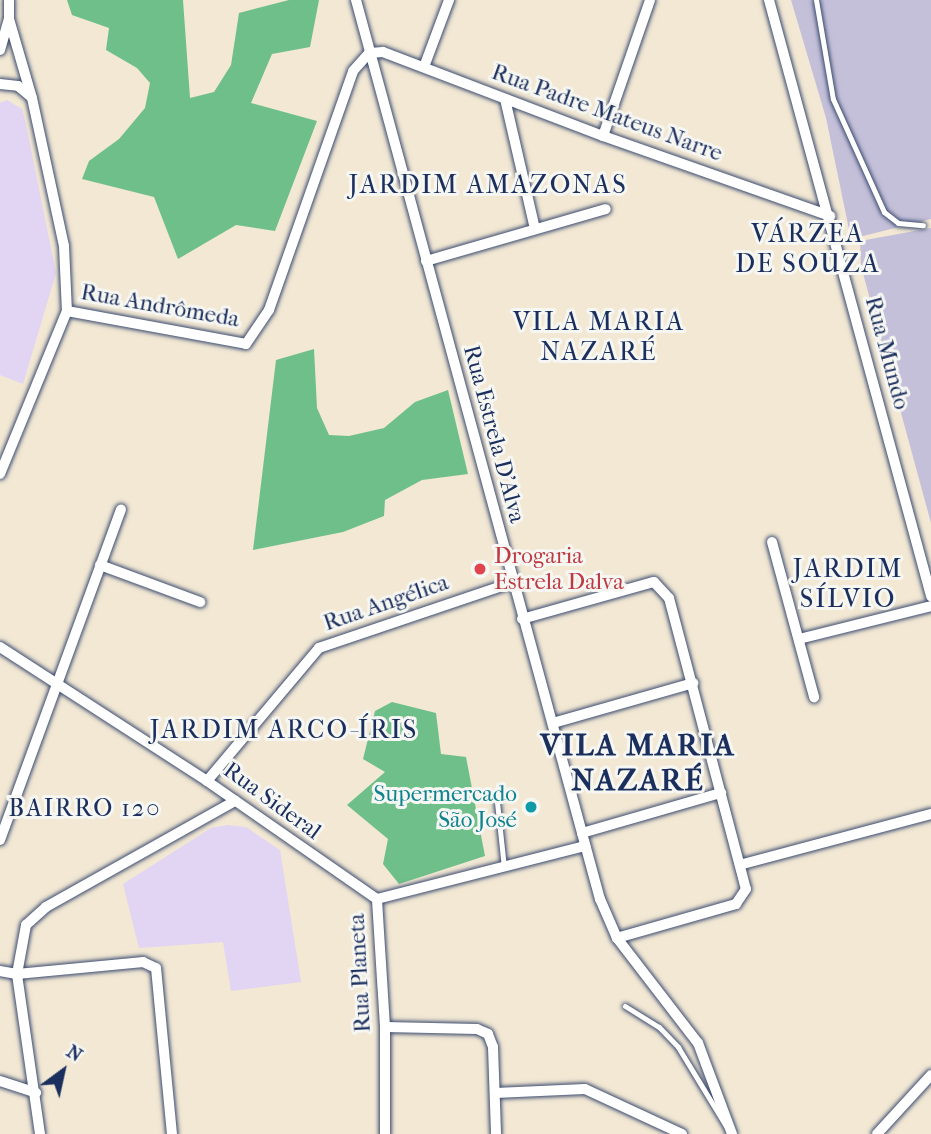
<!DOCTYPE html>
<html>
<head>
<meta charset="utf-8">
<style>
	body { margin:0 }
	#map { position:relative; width:931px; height:1134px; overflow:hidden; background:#f2e8d4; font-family:"IM FELL French Canon",serif }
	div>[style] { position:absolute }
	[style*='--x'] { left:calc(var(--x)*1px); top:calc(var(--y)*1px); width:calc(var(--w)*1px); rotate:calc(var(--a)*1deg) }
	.built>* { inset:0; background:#e2d4f3 }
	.industrial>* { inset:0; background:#c5c0da }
	.forest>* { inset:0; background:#6fbf8a }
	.roads { filter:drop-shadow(0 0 2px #3b4b70) drop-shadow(0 0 2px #3b4b70) }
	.service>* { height:5px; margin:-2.5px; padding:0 2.5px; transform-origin:2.5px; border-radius:2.5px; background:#fff }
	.minor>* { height:10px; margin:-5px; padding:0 5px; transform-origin:5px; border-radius:5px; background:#fff }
	.dots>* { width:19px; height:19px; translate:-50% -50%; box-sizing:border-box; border:4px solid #f6f6f2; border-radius:50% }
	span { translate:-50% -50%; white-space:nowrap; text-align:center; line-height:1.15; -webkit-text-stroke:6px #f6f6f2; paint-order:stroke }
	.street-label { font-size:23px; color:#1b2f5e }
	.health-label { font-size:23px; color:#be3a42 }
	.left { translate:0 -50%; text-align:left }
	.culture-label { font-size:23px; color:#0d838f }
	.right { translate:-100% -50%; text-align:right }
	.neighbourhood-label { font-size:24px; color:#1b2f5e; letter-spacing:2px }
	.quarter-label { font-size:26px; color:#1b2f5e; letter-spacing:2px }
	.district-label { font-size:30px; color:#1b2f5e; font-weight:700; letter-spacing:2px }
	.north { position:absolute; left:28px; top:1036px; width:70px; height:70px; -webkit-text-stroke:5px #f6f6f2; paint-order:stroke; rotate:33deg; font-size:19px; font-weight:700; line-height:28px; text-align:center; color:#1b2f5e }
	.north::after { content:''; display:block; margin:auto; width:24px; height:32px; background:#1b2f5e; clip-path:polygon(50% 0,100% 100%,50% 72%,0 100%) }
</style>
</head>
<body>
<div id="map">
	<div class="built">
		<i style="clip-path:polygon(7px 100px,22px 109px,25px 120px,56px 273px,23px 384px,0 375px,0 103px)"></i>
		<i style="clip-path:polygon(228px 825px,246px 827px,280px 850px,301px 982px,231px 991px,223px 942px,139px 948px,123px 884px,211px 828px)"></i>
	</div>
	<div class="industrial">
		<i style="clip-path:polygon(791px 0,931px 0,931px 219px,851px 239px,826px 118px)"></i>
		<i style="clip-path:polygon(931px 228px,931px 523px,861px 266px,860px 241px)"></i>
	</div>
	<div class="forest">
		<i style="clip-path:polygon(67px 0,183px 0,190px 98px,214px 92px,231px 65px,239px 13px,289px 0,319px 0,310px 47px,272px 54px,251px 103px,317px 121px,275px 231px,236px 225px,178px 259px,154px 197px,82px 179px,89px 161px,119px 139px,145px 108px,150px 83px,137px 68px,106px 50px,109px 28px,72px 15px)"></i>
		<i style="clip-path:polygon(314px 349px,317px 408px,329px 435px,349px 436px,384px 428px,415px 402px,448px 390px,468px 474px,422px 480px,385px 500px,384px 516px,343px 532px,253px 550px,276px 360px)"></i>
		<i style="clip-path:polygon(392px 702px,436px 713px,441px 754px,466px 757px,485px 856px,399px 884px,383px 864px,388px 839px,347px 805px,385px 772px,363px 759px,375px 711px)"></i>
	</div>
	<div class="roads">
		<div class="service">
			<i style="--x:816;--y:0;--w:100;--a:80.3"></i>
			<i style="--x:833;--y:99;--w:124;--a:65.7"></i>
			<i style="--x:884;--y:212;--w:18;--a:38"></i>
			<i style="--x:898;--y:223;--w:25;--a:5"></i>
			<i style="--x:497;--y:802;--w:66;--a:83.9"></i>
			<i style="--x:625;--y:1006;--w:40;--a:32"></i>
			<i style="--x:659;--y:1027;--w:28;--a:46"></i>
			<i style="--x:678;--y:1047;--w:92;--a:58.7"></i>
		</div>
		<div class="minor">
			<i style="--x:9;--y:0;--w:19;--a:90"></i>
			<i style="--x:9;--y:19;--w:82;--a:73.8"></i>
			<i style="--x:32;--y:98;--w:151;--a:77.8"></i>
			<i style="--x:64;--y:246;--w:65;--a:87.4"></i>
			<i style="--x:67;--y:311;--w:182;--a:10.4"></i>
			<i style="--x:246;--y:344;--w:41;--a:-55.9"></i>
			<i style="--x:269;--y:310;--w:253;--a:-70.6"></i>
			<i style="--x:353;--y:71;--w:24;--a:-48"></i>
			<i style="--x:369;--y:53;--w:14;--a:-4"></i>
			<i style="--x:383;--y:52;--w:235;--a:20.9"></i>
			<i style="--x:603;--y:136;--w:241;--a:19.4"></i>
			<i style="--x:356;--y:0;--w:932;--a:74.82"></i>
			<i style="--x:600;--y:899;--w:43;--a:66.4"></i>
			<i style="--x:617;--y:938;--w:133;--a:52.4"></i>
			<i style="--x:698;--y:1043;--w:97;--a:69.5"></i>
			<i style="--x:769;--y:0;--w:618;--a:74.79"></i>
			<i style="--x:0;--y:50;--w:32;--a:-74"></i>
			<i style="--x:424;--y:67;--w:72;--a:-69.5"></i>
			<i style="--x:0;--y:84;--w:18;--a:6"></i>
			<i style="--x:18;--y:86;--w:16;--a:40"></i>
			<i style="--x:505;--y:99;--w:133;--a:77"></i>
			<i style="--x:603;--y:136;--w:144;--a:-70.9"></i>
			<i style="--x:426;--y:261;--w:187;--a:-16.1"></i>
			<i style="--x:0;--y:474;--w:176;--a:-67.7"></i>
			<i style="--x:772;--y:542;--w:161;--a:74.8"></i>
			<i style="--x:100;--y:565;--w:107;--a:20.3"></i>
			<i style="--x:522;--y:619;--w:137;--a:-15.7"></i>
			<i style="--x:654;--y:582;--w:22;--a:47"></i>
			<i style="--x:669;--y:598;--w:301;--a:75.2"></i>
			<i style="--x:746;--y:889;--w:18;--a:124"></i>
			<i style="--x:736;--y:904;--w:124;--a:164.1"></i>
			<i style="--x:799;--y:639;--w:136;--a:-14"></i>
			<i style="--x:0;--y:647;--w:247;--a:32.9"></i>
			<i style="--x:207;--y:781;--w:207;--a:34.8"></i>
			<i style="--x:553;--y:723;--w:146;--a:-15.9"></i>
			<i style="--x:207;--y:781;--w:174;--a:-49.9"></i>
			<i style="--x:319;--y:648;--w:203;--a:-18.7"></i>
			<i style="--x:582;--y:833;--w:145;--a:-16.1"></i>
			<i style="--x:0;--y:840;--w:352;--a:-69.9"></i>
			<i style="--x:743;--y:864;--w:195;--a:-14.9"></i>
			<i style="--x:0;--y:971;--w:17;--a:10"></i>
			<i style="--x:17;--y:974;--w:127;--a:-5.4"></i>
			<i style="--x:143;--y:962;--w:14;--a:25"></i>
			<i style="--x:156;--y:968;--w:167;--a:84.5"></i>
			<i style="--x:385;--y:1027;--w:92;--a:1.2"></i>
			<i style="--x:477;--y:1029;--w:12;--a:24"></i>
			<i style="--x:488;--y:1034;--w:14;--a:69"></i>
			<i style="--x:493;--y:1047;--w:87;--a:88"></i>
			<i style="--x:0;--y:1081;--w:38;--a:18"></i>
			<i style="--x:495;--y:1093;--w:90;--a:-2.5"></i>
			<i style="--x:585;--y:1089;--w:107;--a:24.9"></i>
			<i style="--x:40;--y:1134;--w:162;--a:-98.2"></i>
			<i style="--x:17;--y:974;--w:50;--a:-79.6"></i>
			<i style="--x:26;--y:925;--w:27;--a:-42"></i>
			<i style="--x:46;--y:907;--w:217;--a:-29.3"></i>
			<i style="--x:385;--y:1134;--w:107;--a:-90"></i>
			<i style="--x:385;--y:1027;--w:128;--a:-93.6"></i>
			<i style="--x:377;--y:899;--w:215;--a:-14.3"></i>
			<i style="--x:877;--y:1134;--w:80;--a:-47.5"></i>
		</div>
	</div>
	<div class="dots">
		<i style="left:480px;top:569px;background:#e0444e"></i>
		<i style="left:531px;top:807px;background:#0f9aa8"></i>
	</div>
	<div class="street-label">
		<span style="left:607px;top:113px;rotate:20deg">Rua Padre Mateus Narre</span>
		<span style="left:160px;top:306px;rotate:10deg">Rua Andrômeda</span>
		<span style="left:887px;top:353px;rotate:75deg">Rua Mundo</span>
		<span style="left:494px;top:434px;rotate:75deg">Rua Estrela D'Alva</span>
		<span style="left:386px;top:603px;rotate:-19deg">Rua Angélica</span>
		<span style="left:272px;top:801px;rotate:36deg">Rua Sideral</span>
		<span style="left:360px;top:973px;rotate:-93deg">Rua Planeta</span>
	</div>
	<div class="health-label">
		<span class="left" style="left:494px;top:569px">Drogaria<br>Estrela Dalva</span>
	</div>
	<div class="culture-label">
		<span class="right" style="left:517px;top:807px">Supermercado<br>São José</span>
	</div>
	<div class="neighbourhood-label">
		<span style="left:85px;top:809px">BAIRRO 120</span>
	</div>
	<div class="quarter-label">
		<span style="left:488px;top:185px">JARDIM AMAZONAS</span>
		<span style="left:808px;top:249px">VÁRZEA<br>DE SOUZA</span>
		<span style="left:599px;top:337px">VILA MARIA<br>NAZARÉ</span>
		<span style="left:848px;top:584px">JARDIM<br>SÍLVIO</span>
		<span style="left:284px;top:730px">JARDIM ARCO-ÍRIS</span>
	</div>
	<div class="district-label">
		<span style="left:638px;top:763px">VILA MARIA<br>NAZARÉ</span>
	</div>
	<div class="north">N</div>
</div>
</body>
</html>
